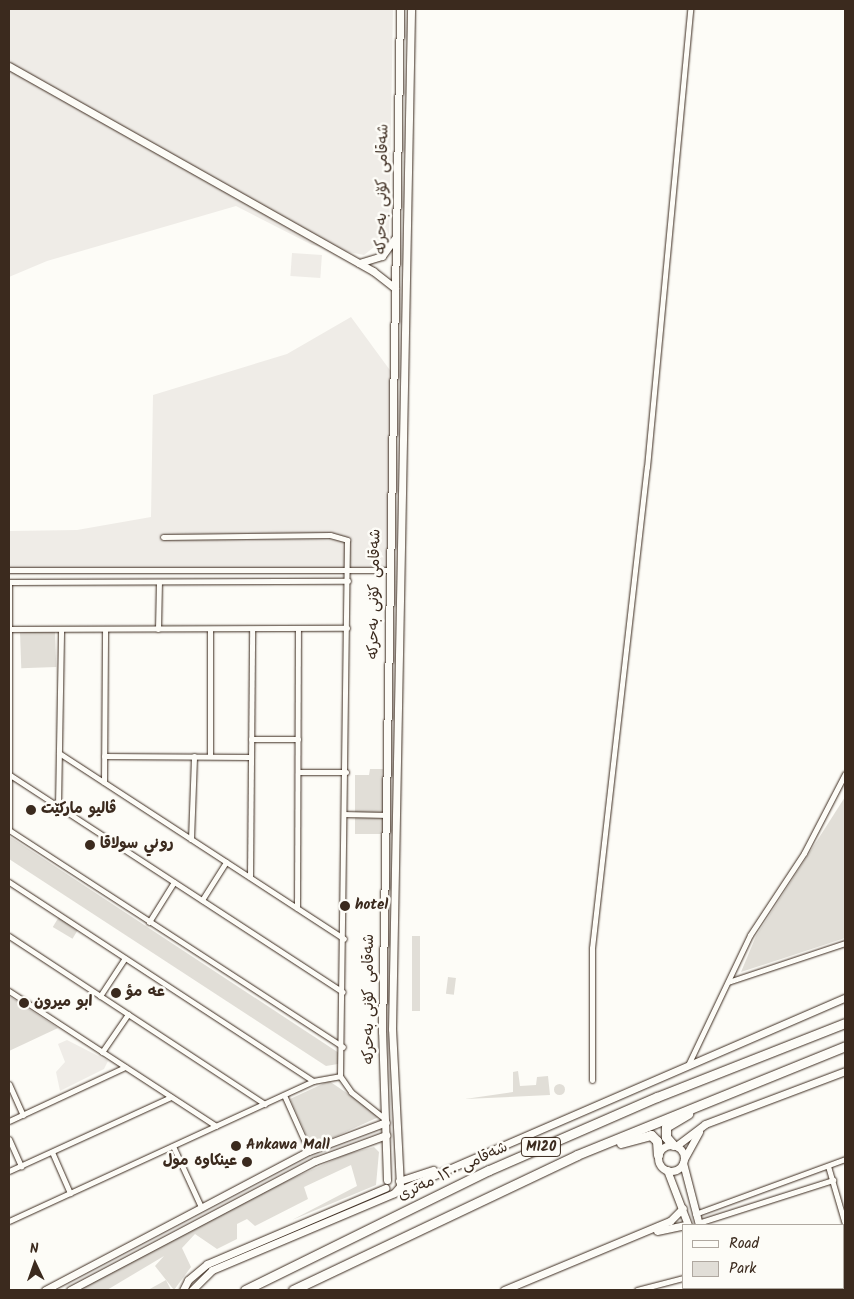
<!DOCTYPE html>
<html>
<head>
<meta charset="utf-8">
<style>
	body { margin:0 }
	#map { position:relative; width:854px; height:1299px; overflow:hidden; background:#fdfcf7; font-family:Kalam,"Playpen Sans Arabic",sans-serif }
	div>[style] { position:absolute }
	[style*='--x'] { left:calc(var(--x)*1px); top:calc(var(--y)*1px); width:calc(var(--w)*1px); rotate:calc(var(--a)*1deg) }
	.built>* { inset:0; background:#efece7; transform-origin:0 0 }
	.green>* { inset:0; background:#e1ded7; transform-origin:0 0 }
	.round { border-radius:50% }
	.roads { filter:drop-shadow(0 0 1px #3b2a1e) drop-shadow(0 0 1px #3b2a1e) }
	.street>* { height:5px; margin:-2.5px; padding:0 2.5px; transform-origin:2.5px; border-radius:2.5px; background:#fdfcf7 }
	.secondary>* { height:7px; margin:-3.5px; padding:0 3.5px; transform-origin:3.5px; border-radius:3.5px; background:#fdfcf7 }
	.secondary>.ring { margin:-3.5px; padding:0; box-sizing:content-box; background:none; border:7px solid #fdfcf7; border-radius:50% }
	.highway>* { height:9px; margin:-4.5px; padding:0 4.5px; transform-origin:4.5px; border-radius:4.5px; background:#fdfcf7 }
	.dots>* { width:14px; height:14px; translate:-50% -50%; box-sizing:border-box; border:2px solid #fdfcf7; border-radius:50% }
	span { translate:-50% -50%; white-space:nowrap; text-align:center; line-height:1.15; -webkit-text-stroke:5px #fdfcf7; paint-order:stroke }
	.shield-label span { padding:1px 4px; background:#fdfcf7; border:1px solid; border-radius:4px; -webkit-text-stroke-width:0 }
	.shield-label { font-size:14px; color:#3b2a1e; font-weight:700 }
	.street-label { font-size:15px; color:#3b2a1e }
	.poi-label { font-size:15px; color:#3b2a1e; font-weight:700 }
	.left { translate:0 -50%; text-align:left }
	.right { translate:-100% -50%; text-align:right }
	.frame { position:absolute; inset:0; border:10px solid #3b2a1e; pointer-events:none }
	.legend { position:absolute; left:682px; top:1224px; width:162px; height:65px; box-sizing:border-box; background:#fdfcf7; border:1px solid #afa8a0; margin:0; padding:6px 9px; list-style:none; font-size:15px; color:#3b2a1e }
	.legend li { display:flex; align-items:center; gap:10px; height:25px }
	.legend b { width:25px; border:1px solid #afa8a0 }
	.north { position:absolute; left:10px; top:1239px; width:50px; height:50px; -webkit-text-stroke:4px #fdfcf7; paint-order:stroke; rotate:357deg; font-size:14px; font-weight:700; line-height:20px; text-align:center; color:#3b2a1e }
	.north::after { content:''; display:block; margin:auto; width:18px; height:22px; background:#3b2a1e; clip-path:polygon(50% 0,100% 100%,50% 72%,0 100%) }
</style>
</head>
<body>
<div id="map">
	<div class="built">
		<i style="clip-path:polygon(9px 9px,393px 9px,389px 235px,364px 255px,312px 245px,236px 206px,47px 261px,9px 277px)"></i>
		<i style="left:292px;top:253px;width:30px;height:23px;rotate:4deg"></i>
		<i style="clip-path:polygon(351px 317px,395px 377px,394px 572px,9px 574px,9px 531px,77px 530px,151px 517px,153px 395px,287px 354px)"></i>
		<i style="clip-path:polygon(67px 1040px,108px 1061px,104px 1069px,60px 1091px,56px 1072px,65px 1062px,58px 1044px)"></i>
	</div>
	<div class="green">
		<i style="left:55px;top:631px;width:36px;height:35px;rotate:88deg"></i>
		<i style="clip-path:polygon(370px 769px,383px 769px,383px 834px,355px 834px,355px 775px,369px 775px)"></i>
		<i style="clip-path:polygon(845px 797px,845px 938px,741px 972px,756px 936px)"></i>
		<i style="clip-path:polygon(9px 836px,339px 1053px,338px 1064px,326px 1066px,9px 859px)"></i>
		<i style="left:60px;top:915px;width:23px;height:14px;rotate:31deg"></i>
		<i style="left:412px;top:936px;width:8px;height:75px"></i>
		<i style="left:448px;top:977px;width:8px;height:17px;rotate:7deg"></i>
		<i style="clip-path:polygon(9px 996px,58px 1028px,9px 1051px)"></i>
		<i style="clip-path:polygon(518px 1071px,520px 1086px,536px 1085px,537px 1077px,548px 1076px,550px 1095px,465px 1099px,513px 1092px,513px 1072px)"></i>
		<i style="clip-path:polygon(329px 1081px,381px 1116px,312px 1147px,290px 1099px)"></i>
		<i class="round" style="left:553.5px;top:1083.5px;width:11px;height:11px"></i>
		<i style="clip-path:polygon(374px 1147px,379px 1152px,376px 1185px,292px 1220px,357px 1186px,351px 1165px,304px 1187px,308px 1199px,255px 1226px,247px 1219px,237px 1224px,237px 1239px,217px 1249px,195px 1234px,182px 1248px,191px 1267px,174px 1290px,155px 1266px,164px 1256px,107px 1290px,77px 1290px,251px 1197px,347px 1154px)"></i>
		<i style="clip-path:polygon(166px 1280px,171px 1290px,148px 1290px)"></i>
	</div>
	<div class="roads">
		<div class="street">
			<i style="--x:163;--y:537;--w:167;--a:-0.7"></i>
			<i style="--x:330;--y:535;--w:18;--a:16"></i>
			<i style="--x:347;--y:540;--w:536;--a:90.75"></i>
			<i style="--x:340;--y:1076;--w:19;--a:55"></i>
			<i style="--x:351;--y:1092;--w:43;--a:38.5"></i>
			<i style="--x:9;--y:570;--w:381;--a:0"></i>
			<i style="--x:9;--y:582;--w:339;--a:-0.2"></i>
			<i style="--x:10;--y:629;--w:337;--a:-0.2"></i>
			<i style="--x:158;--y:629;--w:47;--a:-88.8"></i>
			<i style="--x:210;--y:629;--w:127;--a:90"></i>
			<i style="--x:251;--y:739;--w:47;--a:0"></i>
			<i style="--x:59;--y:753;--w:340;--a:33.1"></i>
			<i style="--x:104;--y:756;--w:147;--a:0.4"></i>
			<i style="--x:298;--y:772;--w:48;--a:0"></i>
			<i style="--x:10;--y:775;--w:397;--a:33.1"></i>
			<i style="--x:104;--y:782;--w:153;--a:-89.6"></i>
			<i style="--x:58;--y:806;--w:177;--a:-89"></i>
			<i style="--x:345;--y:814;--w:41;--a:1.4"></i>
			<i style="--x:9;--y:830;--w:398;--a:33"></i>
			<i style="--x:9;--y:830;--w:248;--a:-90"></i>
			<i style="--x:191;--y:839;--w:83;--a:-87.9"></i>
			<i style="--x:250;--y:877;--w:248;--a:-89.5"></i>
			<i style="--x:9;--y:882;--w:363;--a:33.2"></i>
			<i style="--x:202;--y:900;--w:45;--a:-57.7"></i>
			<i style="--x:297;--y:908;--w:280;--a:-89.8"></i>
			<i style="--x:149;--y:922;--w:47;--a:-58"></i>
			<i style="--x:9;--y:936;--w:306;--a:33.3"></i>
			<i style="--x:728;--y:982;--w:123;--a:-18.4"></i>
			<i style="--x:9;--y:991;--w:247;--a:33.1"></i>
			<i style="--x:100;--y:996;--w:45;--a:-56.7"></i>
			<i style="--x:102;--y:1052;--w:46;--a:-55.6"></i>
			<i style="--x:688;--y:1065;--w:144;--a:-64.5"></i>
			<i style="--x:750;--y:935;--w:98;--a:-56.6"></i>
			<i style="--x:804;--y:853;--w:89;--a:-62.6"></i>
			<i style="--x:592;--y:1080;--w:132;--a:-90"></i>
			<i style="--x:592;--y:948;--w:484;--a:-83.5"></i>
			<i style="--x:647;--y:467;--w:460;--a:-84.6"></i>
			<i style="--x:9;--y:1084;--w:34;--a:66"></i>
			<i style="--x:284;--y:1095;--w:61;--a:65.9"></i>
			<i style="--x:9;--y:1121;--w:128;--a:-25"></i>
			<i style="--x:9;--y:1139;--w:30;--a:66"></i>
			<i style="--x:173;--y:1146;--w:67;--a:65.3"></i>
			<i style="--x:52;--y:1152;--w:45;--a:66.3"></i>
			<i style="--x:828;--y:1166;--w:60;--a:73.7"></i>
			<i style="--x:9;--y:1171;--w:178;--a:-24.6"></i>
			<i style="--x:695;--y:1214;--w:160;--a:-20.1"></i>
			<i style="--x:9;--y:1221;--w:335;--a:-24.7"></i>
			<i style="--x:313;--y:1081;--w:27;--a:-10"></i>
			<i style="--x:698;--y:1223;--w:142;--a:-17.7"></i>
			<i style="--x:843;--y:1229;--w:2;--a:-27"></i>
			<i style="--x:811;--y:1288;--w:2;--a:63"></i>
			<i style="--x:637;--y:1290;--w:48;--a:-14.6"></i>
		</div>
		<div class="secondary">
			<i style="--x:9;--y:66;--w:418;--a:29.4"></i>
			<i style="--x:373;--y:271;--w:28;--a:38"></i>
			<i style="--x:359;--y:263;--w:24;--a:-17"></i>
			<i style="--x:382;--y:256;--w:22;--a:-54"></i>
			<i class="ring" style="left:658px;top:1145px;width:19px;height:19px"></i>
			<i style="--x:676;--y:1146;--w:36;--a:-37"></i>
			<i style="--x:705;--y:1124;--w:150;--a:-20.7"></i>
			<i style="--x:684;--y:1159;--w:31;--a:-61"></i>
			<i style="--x:683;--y:1163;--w:64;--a:75.5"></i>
			<i style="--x:667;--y:1170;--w:59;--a:69.1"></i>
			<i style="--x:387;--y:1180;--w:148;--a:-91.9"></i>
			<i style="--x:382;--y:1032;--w:1023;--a:-88.99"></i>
			<i style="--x:399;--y:1181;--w:36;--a:-18"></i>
			<i style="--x:398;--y:1191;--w:487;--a:-23.4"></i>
			<i style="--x:657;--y:1231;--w:29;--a:-12"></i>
			<i style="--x:705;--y:1288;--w:2;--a:63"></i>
			<i style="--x:716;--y:1288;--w:2;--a:63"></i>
			<i style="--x:45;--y:1290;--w:298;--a:-27.8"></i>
			<i style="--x:309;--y:1151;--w:82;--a:-20.6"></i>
			<i style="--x:70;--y:1290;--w:277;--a:-27.8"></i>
			<i style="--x:315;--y:1161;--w:76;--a:-20.1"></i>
			<i style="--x:183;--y:1290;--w:11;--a:-63"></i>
			<i style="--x:188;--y:1280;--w:25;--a:-40"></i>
			<i style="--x:207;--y:1264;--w:194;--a:-23.1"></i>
			<i style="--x:192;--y:1290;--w:28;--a:-45"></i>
			<i style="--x:212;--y:1270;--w:198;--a:-22.9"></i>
			<i style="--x:394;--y:1193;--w:9;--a:-49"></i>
			<i style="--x:400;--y:1186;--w:157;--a:-92.9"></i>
			<i style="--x:392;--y:1029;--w:1020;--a:-88.93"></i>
			<i style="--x:504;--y:1290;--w:180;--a:-22.6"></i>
			<i style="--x:670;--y:1221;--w:18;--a:-45"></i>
		</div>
		<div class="highway">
			<i style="--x:621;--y:1143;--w:31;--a:-15"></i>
			<i style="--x:651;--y:1135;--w:8;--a:45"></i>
			<i style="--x:657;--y:1141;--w:14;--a:86"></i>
			<i style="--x:673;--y:1145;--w:11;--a:-131"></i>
			<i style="--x:666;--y:1137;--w:10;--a:-90"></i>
			<i style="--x:666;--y:1127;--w:26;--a:-31"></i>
			<i style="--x:245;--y:1290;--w:272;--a:-26.2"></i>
			<i style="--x:489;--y:1170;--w:183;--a:-23.5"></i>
			<i style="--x:657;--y:1097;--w:202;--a:-21.5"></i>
			<i style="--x:293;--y:1290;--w:314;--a:-25.4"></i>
			<i style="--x:577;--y:1155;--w:289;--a:-22.1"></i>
		</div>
	</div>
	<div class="dots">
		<i style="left:31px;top:810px;background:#3b2a1e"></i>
		<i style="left:90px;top:845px;background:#3b2a1e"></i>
		<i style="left:345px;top:906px;background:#3b2a1e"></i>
		<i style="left:116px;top:993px;background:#3b2a1e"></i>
		<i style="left:24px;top:1003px;background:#3b2a1e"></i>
		<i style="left:236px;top:1146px;background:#3b2a1e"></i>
		<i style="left:247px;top:1162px;background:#3b2a1e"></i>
	</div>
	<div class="shield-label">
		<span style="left:541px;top:1147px">M120</span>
	</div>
	<div class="street-label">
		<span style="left:383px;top:189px;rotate:-89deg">شەقامی کۆنی بەحرکە</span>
		<span style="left:375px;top:594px;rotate:-89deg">شەقامی کۆنی بەحرکە</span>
		<span style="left:370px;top:999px;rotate:-90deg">شەقامی کۆنی بەحرکە</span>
		<span style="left:453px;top:1172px;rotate:-25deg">شەقامی ١٢٠ مەتری</span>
	</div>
	<div class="poi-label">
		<span class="left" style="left:41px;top:810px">ڤالیو مارکێت</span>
		<span class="left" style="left:100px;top:845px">روني سولاقا</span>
		<span class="left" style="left:355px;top:906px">hotel</span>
		<span class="left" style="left:126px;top:993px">عه مؤ</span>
		<span class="left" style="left:34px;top:1003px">ابو ميرون</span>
		<span class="left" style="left:246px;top:1146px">Ankawa Mall</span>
		<span class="right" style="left:237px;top:1162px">عينكاوه مول</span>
	</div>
	<div class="frame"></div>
	<ul class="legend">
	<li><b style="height:6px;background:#fdfcf7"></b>Road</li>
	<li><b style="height:14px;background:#e1ded7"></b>Park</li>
	</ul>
	<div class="north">N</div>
</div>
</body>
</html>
